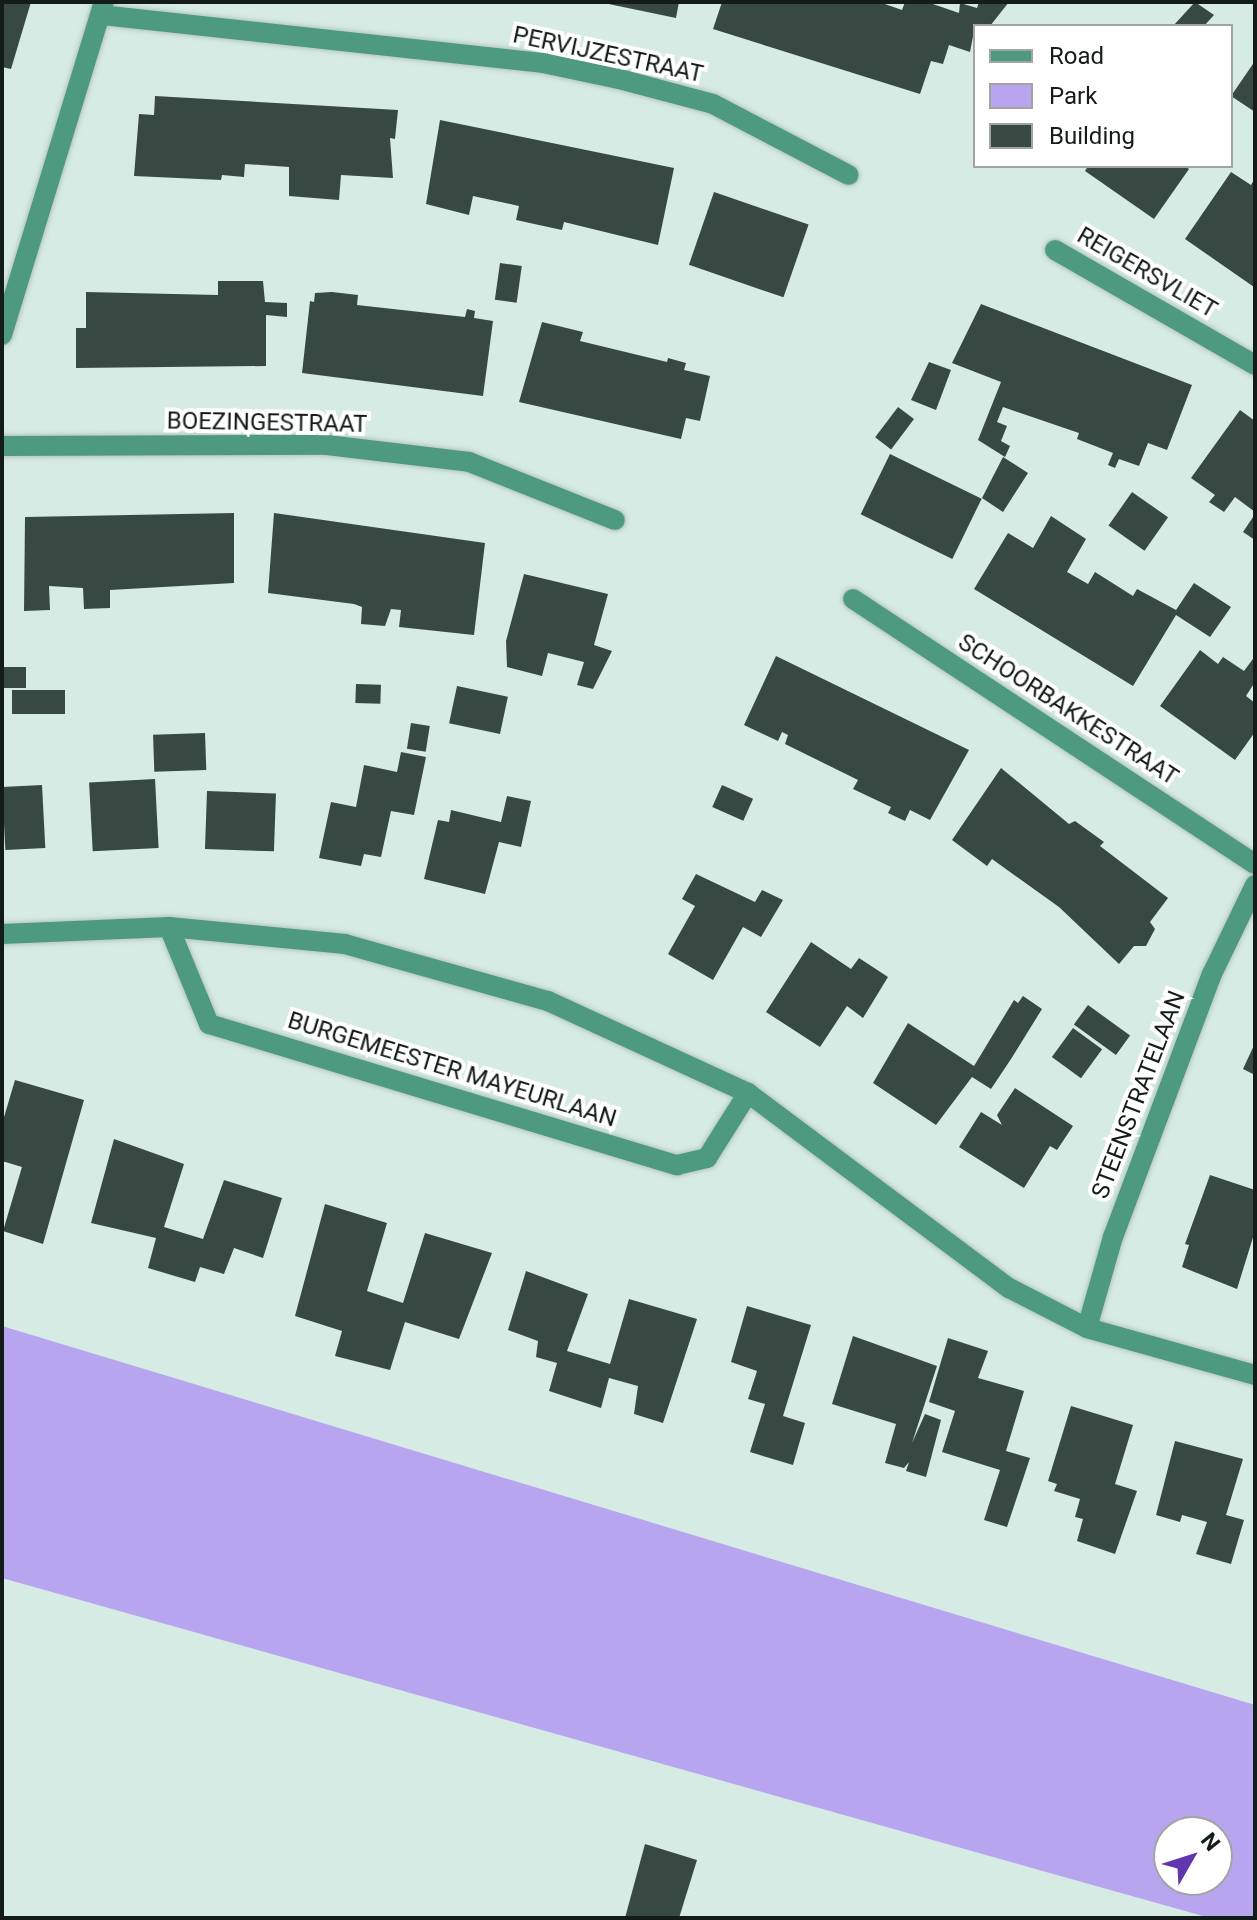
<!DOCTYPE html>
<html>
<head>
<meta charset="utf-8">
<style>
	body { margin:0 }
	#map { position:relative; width:1257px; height:1920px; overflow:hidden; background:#d6ebe3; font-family:Roboto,sans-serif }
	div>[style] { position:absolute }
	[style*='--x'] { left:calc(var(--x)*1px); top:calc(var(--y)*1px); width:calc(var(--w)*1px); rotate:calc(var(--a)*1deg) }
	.green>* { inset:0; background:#b8a5f0 }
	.building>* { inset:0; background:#384943; transform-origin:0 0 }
	.roads { filter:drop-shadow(0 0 2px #b3c6bf) drop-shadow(0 0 2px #b3c6bf) }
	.minor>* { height:20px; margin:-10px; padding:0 10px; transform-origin:10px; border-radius:10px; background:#4e9a81 }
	span { translate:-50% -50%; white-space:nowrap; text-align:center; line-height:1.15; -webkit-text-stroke:8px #fff; paint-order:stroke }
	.street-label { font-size:24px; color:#141c19 }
	.frame { position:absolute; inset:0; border:4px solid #141c19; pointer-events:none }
	.legend { position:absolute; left:973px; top:24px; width:260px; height:144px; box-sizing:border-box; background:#fff; border:2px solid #a1a4a3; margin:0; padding:10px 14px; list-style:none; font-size:24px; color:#141c19 }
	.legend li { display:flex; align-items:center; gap:16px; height:40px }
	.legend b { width:40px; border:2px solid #a1a4a3 }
	.north { position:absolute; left:1153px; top:1816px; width:80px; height:80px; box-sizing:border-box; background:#fff; border:2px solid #a1a4a3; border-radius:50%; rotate:51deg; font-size:22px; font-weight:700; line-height:32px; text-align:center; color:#141c19 }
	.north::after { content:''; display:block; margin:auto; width:28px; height:36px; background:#6236ae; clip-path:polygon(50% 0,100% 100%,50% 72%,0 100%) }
</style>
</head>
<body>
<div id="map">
	<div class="green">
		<i style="clip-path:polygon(evenodd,2px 1326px,1255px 1705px,1255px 1918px,1210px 1918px,2px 1578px,2px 1326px,1169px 1832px,1217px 1832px,1217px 1880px,1169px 1880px,1169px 1832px)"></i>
	</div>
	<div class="building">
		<i style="clip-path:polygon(2px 2px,31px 2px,11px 69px,2px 67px)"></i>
		<i style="clip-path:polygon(599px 2px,679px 2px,676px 18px)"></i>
		<i style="clip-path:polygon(722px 2px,879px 2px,902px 10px,905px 2px,927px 2px,959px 13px,960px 3px,977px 8px,979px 2px,1009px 2px,990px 26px,975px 26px,970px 52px,949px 45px,943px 64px,931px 61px,920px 94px,713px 29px)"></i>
		<i style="clip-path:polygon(1195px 2px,1214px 15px,1204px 26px,1173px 26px)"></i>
		<i style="clip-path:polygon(1255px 61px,1255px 112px,1231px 96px)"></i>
		<i style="clip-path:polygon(155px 96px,398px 110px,395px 139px,390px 138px,393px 178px,341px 175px,339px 200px,289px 196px,289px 167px,245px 164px,244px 177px,222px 175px,221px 180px,134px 176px,139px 114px,154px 115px)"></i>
		<i style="clip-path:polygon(440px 120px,674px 168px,658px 245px,564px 222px,562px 230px,516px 220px,519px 206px,473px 196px,469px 215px,426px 204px)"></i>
		<i style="clip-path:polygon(1088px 166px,1185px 166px,1189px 169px,1154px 219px,1085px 171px)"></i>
		<i style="clip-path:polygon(1231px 172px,1251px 185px,1255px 178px,1254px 287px,1185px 239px)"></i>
		<i style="left:714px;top:192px;width:100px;height:77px;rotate:19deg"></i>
		<i style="left:500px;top:263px;width:22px;height:37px;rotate:8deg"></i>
		<i style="clip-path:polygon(218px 281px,263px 281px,265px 302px,287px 303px,287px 317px,266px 315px,266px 366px,76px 368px,76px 328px,86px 328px,86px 292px,218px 295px)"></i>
		<i style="clip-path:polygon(332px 292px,358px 295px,357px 305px,465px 317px,467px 309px,475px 311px,474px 318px,493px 321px,483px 396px,302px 373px,310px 301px,314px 302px,315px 293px)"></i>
		<i style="clip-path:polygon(981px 304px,1192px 385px,1167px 450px,1148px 443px,1139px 466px,1119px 459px,1115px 468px,1108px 465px,1113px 453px,1077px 439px,1079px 433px,1003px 407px,997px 422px,1007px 426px,1001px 441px,1010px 446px,1005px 457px,978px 440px,1001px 382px,952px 363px)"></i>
		<i style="clip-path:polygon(542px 322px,583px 332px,580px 341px,667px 362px,668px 358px,686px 363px,684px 370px,710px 376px,700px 421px,686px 418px,681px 439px,519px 402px)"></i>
		<i style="clip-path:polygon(929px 362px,951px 370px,936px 410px,911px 400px)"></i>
		<i style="left:898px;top:407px;width:20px;height:38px;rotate:37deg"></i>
		<i style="clip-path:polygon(1240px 410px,1255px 421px,1255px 512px,1235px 497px,1224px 512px,1209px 502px,1215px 495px,1191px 478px)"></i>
		<i style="left:890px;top:454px;width:102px;height:67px;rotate:26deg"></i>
		<i style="clip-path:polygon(1003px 457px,1028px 473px,1003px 512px,982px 498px)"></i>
		<i style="left:1132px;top:492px;width:44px;height:41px;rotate:35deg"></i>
		<i style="clip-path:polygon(234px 513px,234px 583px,110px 590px,110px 608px,84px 609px,83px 588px,49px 586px,50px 610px,24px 611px,25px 517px)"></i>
		<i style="clip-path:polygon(274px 513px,485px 543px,474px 635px,399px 627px,401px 610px,391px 609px,385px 626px,361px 624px,362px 607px,354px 604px,268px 593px)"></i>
		<i style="clip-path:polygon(1255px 514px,1255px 540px,1243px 532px)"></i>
		<i style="clip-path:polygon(1051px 516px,1086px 539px,1067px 572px,1088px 584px,1095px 572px,1133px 596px,1137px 589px,1176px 610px,1194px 583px,1231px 607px,1210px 637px,1176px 615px,1133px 686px,974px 589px,1008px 533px,1033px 548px)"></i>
		<i style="clip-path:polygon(524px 574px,608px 594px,594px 645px,612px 651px,593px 689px,577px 685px,584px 662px,548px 653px,542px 676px,507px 667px,506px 641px)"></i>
		<i style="clip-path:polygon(1200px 650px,1218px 664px,1223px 657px,1244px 671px,1255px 656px,1255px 682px,1246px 696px,1255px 703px,1255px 732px,1235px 760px,1160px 706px)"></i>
		<i style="clip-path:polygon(776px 656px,969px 750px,930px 820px,910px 810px,905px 821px,888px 813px,891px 807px,853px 789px,858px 780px,785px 744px,788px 735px,782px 732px,778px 741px,744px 725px)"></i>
		<i style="left:2px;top:667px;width:24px;height:21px"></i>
		<i style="left:356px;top:684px;width:25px;height:19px;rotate:2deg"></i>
		<i style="left:457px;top:686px;width:52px;height:38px;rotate:12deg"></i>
		<i style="left:65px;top:690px;width:24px;height:53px;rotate:90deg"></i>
		<i style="left:411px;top:723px;width:19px;height:26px;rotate:9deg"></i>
		<i style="left:205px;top:733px;width:37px;height:52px;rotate:88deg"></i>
		<i style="clip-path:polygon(401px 752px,426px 757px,414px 815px,391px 811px,381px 857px,364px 854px,361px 866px,319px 858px,331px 802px,356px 807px,364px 765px,397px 772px)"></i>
		<i style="clip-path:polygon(1001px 768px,1069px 824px,1075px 821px,1104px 842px,1100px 846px,1168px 898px,1150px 922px,1155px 929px,1146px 946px,1134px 946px,1119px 964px,1059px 907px,992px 859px,987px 866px,952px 840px)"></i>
		<i style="left:155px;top:779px;width:69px;height:66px;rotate:87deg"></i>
		<i style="left:42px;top:785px;width:63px;height:40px;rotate:87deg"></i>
		<i style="left:722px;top:785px;width:34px;height:24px;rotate:24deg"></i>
		<i style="left:207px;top:791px;width:69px;height:58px;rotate:2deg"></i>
		<i style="clip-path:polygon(507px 796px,531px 801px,521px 847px,499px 842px,485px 894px,424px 879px,438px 820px,449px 822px,451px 810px,501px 822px)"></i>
		<i style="clip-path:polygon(696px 874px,755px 902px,762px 890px,783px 900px,761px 937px,743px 927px,713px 980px,668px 954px,695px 906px,682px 899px)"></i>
		<i style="clip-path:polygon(811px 942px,851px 969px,859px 958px,888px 977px,863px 1018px,847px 1006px,820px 1047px,766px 1012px)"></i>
		<i style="clip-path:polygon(1023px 996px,1042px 1009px,1011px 1059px,991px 1089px,972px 1077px,936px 1125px,873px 1083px,908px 1023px,974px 1066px,1014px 1000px,1018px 1003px)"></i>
		<i style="left:1088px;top:1005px;width:52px;height:24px;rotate:36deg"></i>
		<i style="left:1073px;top:1028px;width:36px;height:36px;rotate:36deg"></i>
		<i style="clip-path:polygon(1255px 1043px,1255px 1075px,1243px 1069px)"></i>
		<i style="clip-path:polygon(15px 1080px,84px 1100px,43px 1244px,3px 1231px,22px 1167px,2px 1161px,2px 1124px)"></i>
		<i style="clip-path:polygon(1015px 1088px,1073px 1126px,1057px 1150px,1050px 1146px,1024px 1188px,959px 1147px,981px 1112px,1002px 1125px,997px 1115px)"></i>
		<i style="clip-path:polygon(114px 1139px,184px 1164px,164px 1227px,203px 1239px,224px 1180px,282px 1198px,263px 1258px,234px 1248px,224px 1274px,200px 1267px,195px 1282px,148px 1268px,156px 1238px,91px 1223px)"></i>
		<i style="clip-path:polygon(1210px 1175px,1255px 1190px,1255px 1231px,1237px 1289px,1182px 1267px,1189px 1245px,1185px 1244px)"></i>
		<i style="clip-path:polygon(325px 1204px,387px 1223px,367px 1291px,403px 1303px,425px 1233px,492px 1253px,459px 1339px,405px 1322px,390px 1370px,335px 1356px,342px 1331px,295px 1316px)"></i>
		<i style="clip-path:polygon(526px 1271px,588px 1294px,567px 1351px,610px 1364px,629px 1299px,697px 1319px,663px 1423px,634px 1414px,638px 1386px,609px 1378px,601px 1408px,549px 1391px,557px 1363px,536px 1357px,538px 1341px,508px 1330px)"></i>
		<i style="clip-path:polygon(747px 1306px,811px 1325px,783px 1416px,805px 1423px,793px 1465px,750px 1452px,765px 1404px,748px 1399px,757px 1371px,731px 1362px)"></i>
		<i style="clip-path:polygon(853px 1336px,937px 1366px,912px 1443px,925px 1414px,941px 1420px,926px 1477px,906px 1471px,909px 1462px,904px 1468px,885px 1463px,896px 1424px,832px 1404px)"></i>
		<i style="clip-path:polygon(948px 1338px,988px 1351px,978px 1378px,1024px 1391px,1006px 1451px,1030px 1458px,1007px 1527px,984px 1520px,1000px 1470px,942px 1452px,955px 1411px,929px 1402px)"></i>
		<i style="clip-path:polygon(1071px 1406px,1133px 1425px,1115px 1484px,1137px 1491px,1115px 1554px,1077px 1541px,1083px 1519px,1075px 1517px,1080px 1499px,1054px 1491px,1057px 1484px,1048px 1481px)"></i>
		<i style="clip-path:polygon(1175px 1441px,1243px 1459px,1226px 1515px,1244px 1520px,1231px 1564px,1196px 1554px,1207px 1522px,1182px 1515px,1180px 1522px,1156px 1515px)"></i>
		<i style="clip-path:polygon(645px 1844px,697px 1860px,679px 1918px,625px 1918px)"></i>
	</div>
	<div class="roads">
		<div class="minor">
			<i style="--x:101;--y:15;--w:445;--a:6.2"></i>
			<i style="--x:543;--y:63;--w:82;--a:12"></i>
			<i style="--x:623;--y:80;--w:93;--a:14.9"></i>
			<i style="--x:713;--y:104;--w:153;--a:27.6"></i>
			<i style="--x:1055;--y:250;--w:231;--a:29.9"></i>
			<i style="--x:2;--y:335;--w:348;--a:-73"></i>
			<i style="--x:2;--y:446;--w:325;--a:-0.2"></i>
			<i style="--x:327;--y:445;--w:143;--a:6.8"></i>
			<i style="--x:469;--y:462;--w:157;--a:21.7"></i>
			<i style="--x:853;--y:599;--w:481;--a:33.4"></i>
			<i style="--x:169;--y:927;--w:105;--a:67.6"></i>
			<i style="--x:209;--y:1024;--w:489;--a:16.8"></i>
			<i style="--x:677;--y:1165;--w:31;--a:-13"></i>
			<i style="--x:707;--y:1158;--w:77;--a:-57.8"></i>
			<i style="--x:2;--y:934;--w:167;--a:-2.4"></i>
			<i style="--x:169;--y:927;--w:177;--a:5.5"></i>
			<i style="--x:345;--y:944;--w:211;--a:15.7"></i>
			<i style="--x:548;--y:1001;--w:220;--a:24.7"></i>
			<i style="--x:748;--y:1093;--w:326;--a:36.8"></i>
			<i style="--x:1009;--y:1288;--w:88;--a:27.1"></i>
			<i style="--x:1087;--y:1328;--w:174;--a:15.6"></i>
			<i style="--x:1087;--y:1328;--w:95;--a:-74.1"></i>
			<i style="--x:1113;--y:1237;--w:281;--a:-69.4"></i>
			<i style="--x:1212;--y:974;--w:99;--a:-64.2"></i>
		</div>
	</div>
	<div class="street-label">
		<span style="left:608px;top:55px;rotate:12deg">PERVIJZESTRAAT</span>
		<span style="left:1147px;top:273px;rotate:30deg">REIGERSVLIET</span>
		<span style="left:267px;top:423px;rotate:1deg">BOEZINGESTRAAT</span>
		<span style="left:1068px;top:710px;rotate:33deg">SCHOORBAKKESTRAAT</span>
		<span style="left:452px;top:1070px;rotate:17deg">BURGEMEESTER MAYEURLAAN</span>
		<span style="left:1139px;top:1095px;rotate:-69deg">STEENSTRATELAAN</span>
	</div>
	<div class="frame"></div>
	<ul class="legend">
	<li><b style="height:10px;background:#4e9a81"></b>Road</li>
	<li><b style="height:22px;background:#b8a5f0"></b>Park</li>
	<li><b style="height:22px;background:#384943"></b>Building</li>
	</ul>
	<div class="north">N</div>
</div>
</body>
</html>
